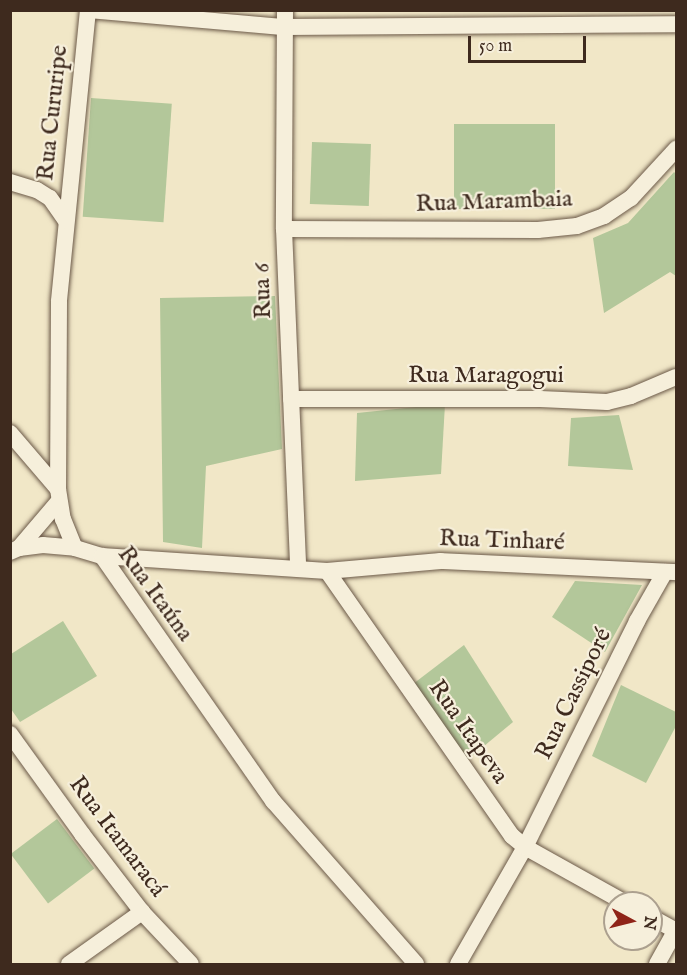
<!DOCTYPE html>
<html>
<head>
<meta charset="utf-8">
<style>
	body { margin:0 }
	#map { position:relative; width:687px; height:975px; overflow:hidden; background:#f1e7c7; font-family:"IM FELL English",serif }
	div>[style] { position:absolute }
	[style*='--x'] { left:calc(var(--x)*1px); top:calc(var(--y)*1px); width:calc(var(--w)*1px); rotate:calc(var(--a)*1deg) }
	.green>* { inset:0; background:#b3c79a; transform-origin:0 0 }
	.roads { filter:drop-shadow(0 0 2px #6b5948) drop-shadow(0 0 2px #6b5948) }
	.minor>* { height:16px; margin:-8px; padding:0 8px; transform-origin:8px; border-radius:8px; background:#f6efdb }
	span { translate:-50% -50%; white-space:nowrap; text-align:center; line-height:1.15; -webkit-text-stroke:4.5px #f6efdb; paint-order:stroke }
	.street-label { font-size:24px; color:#3e2a1e }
	.frame { position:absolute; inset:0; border:12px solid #3e2a1e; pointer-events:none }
	.north { position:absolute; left:603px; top:891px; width:60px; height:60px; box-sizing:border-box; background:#f6efdb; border:2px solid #aca08f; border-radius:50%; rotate:97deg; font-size:16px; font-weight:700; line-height:24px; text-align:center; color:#3e2a1e }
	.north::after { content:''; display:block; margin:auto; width:21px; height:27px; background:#8f2418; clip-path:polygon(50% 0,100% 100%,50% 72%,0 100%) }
	.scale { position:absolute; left:468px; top:36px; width:118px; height:27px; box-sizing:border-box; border:3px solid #3e2a1e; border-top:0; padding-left:8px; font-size:18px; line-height:21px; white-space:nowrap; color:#3e2a1e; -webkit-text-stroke:4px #f6efdb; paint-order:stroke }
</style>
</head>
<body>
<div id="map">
	<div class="green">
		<i style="left:91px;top:98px;width:81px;height:119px;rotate:4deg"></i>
		<i style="left:454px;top:124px;width:101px;height:85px"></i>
		<i style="left:312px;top:142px;width:59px;height:62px;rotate:2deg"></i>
		<i style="clip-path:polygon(674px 172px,676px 174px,676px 276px,670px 272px,604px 313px,593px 238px,628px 223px)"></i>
		<i style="clip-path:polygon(275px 296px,282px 449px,206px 466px,202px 548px,163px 542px,160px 298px)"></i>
		<i style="clip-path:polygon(445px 404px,441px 474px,355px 481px,357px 413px)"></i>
		<i style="clip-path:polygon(619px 415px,633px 470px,568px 466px,571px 418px)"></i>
		<i style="clip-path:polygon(575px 581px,642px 585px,605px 652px,552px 617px)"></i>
		<i style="clip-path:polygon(63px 621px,97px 676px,20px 722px,11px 709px,11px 654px)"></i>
		<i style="clip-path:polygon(464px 645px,513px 722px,466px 761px,413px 684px)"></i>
		<i style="clip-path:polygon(621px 685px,676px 712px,676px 726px,646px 783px,592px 756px)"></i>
		<i style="left:57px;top:819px;width:62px;height:58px;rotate:53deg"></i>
	</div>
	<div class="roads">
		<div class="minor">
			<i style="--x:88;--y:10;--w:293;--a:95.7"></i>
			<i style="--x:59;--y:302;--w:187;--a:90.3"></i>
			<i style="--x:58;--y:489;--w:30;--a:81"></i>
			<i style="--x:63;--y:519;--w:31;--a:68"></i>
			<i style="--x:75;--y:548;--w:28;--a:17"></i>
			<i style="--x:102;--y:556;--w:225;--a:3.8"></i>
			<i style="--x:327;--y:571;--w:323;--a:55.1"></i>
			<i style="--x:512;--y:836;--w:17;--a:40"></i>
			<i style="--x:525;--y:847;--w:115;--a:29.2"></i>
			<i style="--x:89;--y:10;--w:197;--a:5"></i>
			<i style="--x:285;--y:27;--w:391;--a:-0.4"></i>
			<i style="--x:285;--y:10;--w:219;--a:90.3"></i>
			<i style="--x:284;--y:229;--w:340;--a:87.6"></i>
			<i style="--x:10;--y:182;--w:28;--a:17"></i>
			<i style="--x:37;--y:190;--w:15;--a:32"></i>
			<i style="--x:50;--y:198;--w:28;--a:55"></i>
			<i style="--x:284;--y:229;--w:254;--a:0.2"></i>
			<i style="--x:538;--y:230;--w:39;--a:-6"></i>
			<i style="--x:577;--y:226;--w:29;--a:-20"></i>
			<i style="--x:604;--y:216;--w:32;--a:-34"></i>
			<i style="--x:631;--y:198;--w:67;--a:-47.4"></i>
			<i style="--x:291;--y:399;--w:249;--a:0"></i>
			<i style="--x:540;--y:399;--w:67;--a:2.6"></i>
			<i style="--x:607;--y:402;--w:25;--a:-14"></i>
			<i style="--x:631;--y:396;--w:49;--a:-22.9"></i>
			<i style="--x:10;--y:433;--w:74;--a:49.4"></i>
			<i style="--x:19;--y:548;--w:62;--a:-49.6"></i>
			<i style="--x:10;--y:552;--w:10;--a:-24"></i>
			<i style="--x:19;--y:548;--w:24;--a:-7"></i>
			<i style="--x:43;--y:545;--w:32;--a:5"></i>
			<i style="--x:102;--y:556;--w:299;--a:55.1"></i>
			<i style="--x:273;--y:801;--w:217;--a:48.7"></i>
			<i style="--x:327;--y:571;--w:114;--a:-5"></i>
			<i style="--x:441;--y:561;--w:235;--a:2.7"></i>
			<i style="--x:10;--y:734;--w:123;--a:54.2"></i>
			<i style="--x:82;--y:834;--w:98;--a:52.4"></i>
			<i style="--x:142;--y:912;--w:71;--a:46.7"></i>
			<i style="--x:651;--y:917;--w:29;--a:29"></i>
			<i style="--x:69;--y:964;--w:90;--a:-35.5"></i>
			<i style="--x:458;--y:964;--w:135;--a:-60.2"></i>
			<i style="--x:525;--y:847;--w:252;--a:-63.6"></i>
			<i style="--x:637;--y:621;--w:56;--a:-60.3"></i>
			<i style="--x:657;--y:964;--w:39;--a:-61"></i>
		</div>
	</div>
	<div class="street-label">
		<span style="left:53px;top:113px;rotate:-84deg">Rua Cururipe</span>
		<span style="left:494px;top:202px;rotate:-2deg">Rua Marambaia</span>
		<span style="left:263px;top:291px;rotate:-92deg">Rua 6</span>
		<span style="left:486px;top:376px">Rua Maragogui</span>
		<span style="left:502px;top:541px;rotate:2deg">Rua Tinharé</span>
		<span style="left:155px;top:594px;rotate:54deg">Rua Itaúna</span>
		<span style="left:574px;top:694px;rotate:-64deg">Rua Cassiporé</span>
		<span style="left:468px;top:732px;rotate:55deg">Rua Itapeva</span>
		<span style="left:117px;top:837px;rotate:53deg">Rua Itamaracá</span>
	</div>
	<div class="frame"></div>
	<div class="north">N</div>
	<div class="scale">50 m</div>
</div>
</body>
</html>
